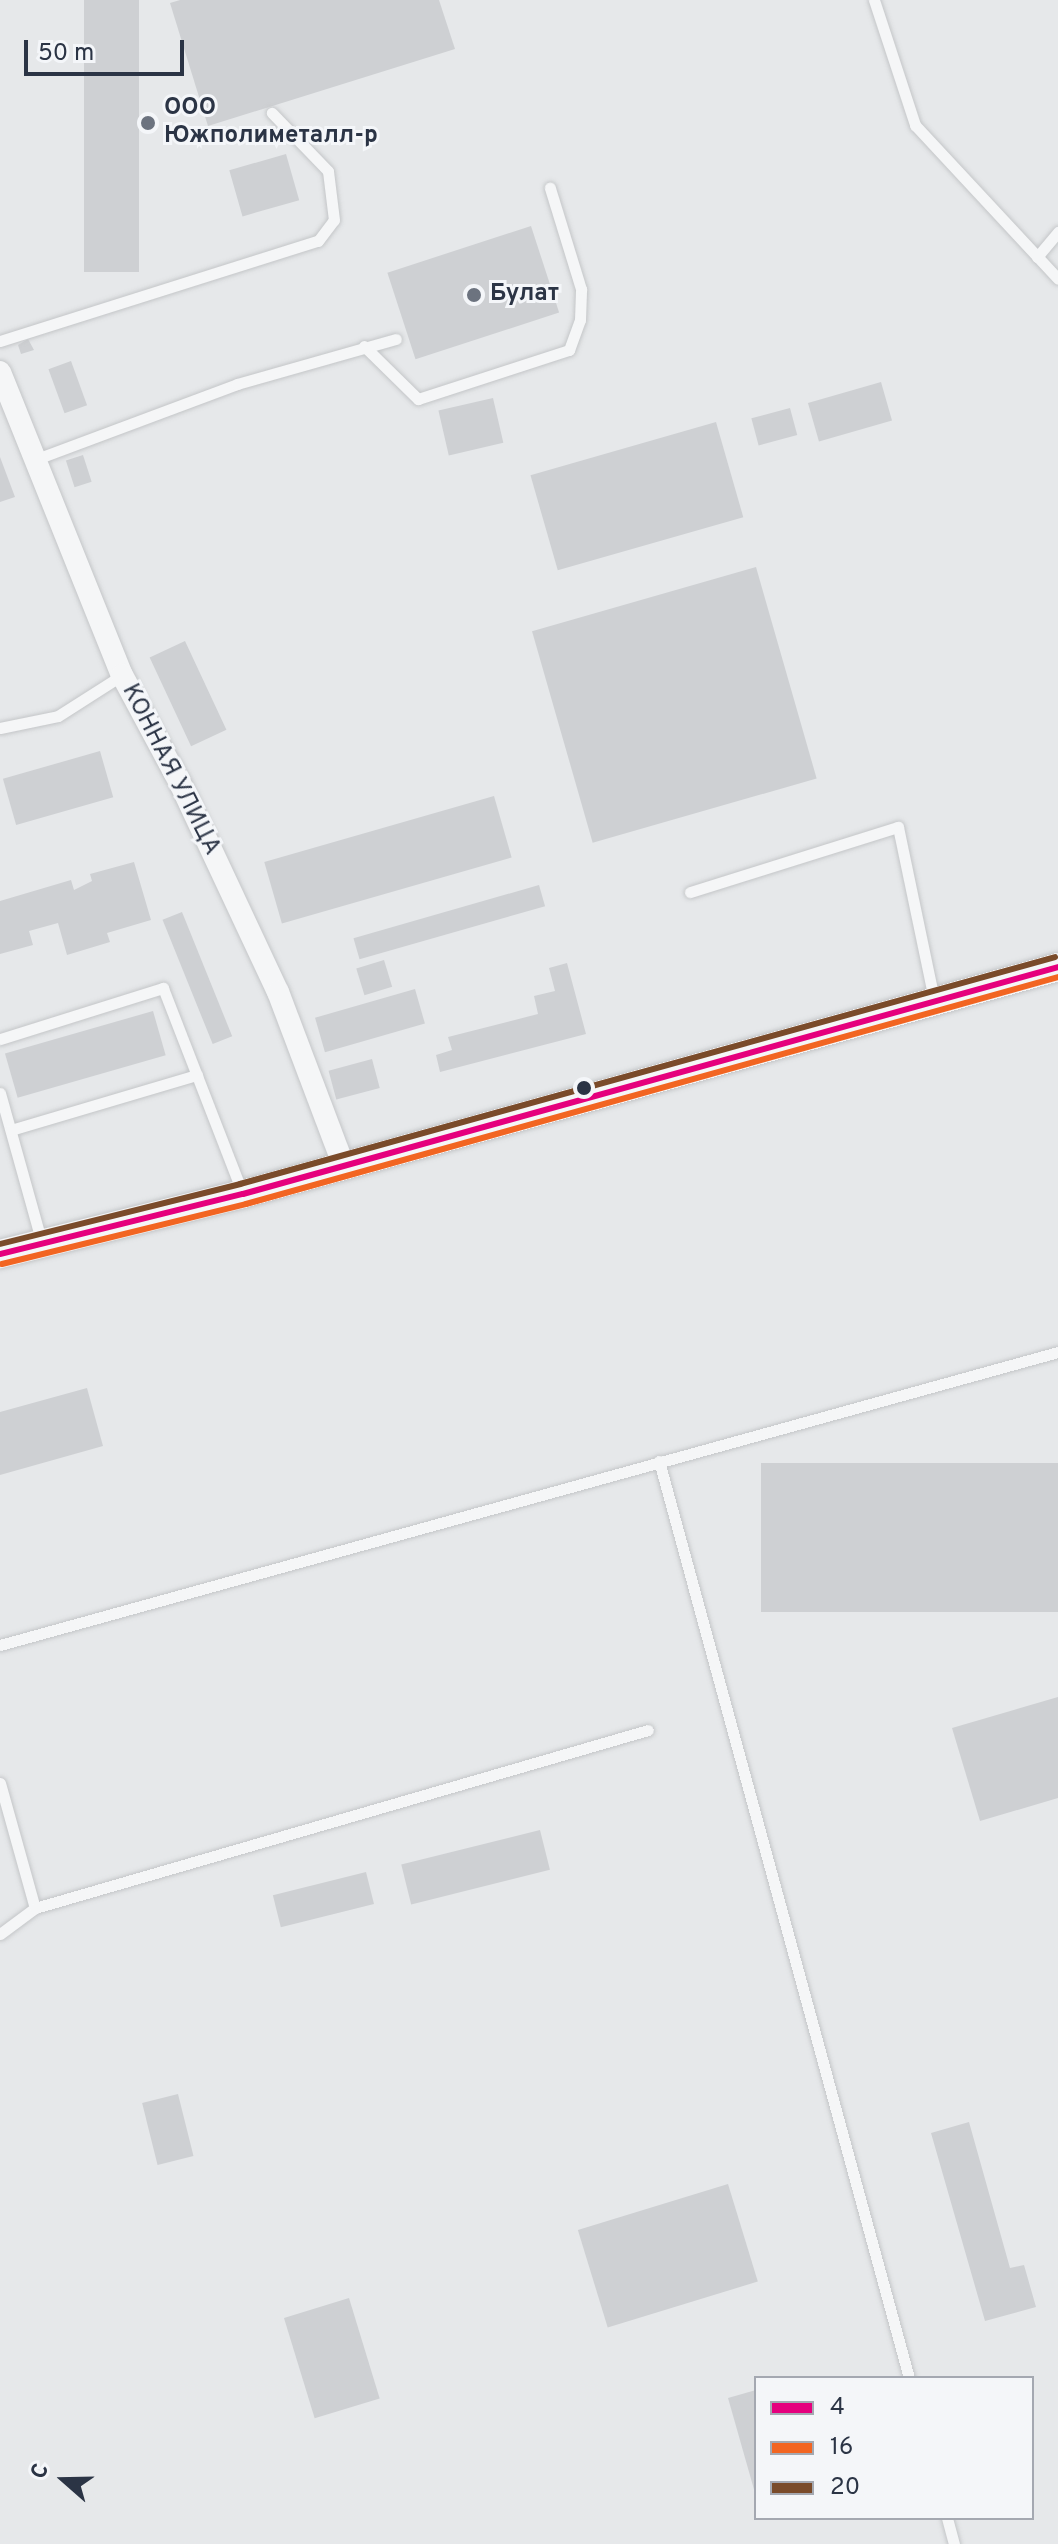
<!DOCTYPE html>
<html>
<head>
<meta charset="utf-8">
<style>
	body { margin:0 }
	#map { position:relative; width:1058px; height:2544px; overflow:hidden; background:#e6e8ea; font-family:Overpass,sans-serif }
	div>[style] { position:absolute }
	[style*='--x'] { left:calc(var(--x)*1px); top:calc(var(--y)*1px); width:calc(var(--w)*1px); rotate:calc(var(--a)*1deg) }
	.building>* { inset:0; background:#ced0d3; transform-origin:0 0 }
	.roads { filter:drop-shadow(0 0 2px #c4c6c8) drop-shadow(0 0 2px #c4c6c8) }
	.service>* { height:11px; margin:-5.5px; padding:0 5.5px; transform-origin:5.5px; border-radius:5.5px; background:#f5f6f7 }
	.minor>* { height:22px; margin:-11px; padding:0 11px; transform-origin:11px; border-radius:11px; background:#f5f6f7 }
	.tertiary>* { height:28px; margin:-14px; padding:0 14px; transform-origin:14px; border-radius:14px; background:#f5f6f7 }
	.bus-1>* { height:6px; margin:-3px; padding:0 3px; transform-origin:3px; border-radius:3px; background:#e5007d }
	.bus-2>* { height:6px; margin:-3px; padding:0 3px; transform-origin:3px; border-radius:3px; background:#f26522 }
	.bus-3>* { height:6px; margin:-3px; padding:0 3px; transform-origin:3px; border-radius:3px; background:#7a4b2a }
	.dots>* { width:22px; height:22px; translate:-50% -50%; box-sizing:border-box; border:4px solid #f4f6f9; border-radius:50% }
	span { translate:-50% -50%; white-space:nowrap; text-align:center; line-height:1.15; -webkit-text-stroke:6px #f4f6f9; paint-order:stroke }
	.poi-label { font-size:24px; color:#2b3445; font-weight:700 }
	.left { translate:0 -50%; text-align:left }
	.street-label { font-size:24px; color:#2b3445 }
	.legend { position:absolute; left:754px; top:2376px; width:280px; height:144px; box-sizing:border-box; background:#f4f6f9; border:2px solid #a4a8b1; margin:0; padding:10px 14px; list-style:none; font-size:24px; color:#2b3445 }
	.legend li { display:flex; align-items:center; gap:16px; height:40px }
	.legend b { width:40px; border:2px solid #a4a8b1 }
	.north { position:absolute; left:24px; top:2440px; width:80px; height:80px; -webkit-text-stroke:6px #f4f6f9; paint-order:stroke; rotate:290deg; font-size:22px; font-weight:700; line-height:32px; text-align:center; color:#2b3445 }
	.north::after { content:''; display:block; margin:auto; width:28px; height:36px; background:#2b3445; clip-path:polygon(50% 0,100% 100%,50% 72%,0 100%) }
	.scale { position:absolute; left:24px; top:40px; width:160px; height:36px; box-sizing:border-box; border:4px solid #2b3445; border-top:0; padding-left:10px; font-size:24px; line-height:28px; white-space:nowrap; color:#2b3445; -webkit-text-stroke:6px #f4f6f9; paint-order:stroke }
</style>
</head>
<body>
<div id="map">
	<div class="building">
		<i style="left:84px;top:0;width:55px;height:272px"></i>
		<i style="clip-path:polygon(180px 0,439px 0,455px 49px,208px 126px,170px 3px)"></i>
		<i style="left:286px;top:154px;width:48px;height:59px;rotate:74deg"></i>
		<i style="left:531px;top:226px;width:91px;height:151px;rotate:72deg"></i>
		<i style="clip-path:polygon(28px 339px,34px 350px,21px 354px,18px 345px)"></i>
		<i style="left:71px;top:361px;width:47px;height:24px;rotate:70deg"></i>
		<i style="left:881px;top:382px;width:40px;height:76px;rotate:74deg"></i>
		<i style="left:493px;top:398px;width:46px;height:56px;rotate:77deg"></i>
		<i style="left:790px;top:408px;width:28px;height:40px;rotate:75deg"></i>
		<i style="left:716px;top:422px;width:99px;height:193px;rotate:74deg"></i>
		<i style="left:83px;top:455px;width:28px;height:18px;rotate:72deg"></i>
		<i style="clip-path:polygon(0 457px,15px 497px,0 502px)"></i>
		<i style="left:756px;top:567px;width:220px;height:233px;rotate:74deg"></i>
		<i style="left:185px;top:641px;width:98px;height:39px;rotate:65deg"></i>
		<i style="left:100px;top:751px;width:48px;height:101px;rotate:74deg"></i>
		<i style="left:494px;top:796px;width:64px;height:239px;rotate:74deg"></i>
		<i style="clip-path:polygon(134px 862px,151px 920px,107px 933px,110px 942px,67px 955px,58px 923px,29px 931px,33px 945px,0 954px,0 901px,71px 880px,74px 890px,92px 881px,90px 874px)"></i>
		<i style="left:539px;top:885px;width:22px;height:193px;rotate:74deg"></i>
		<i style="left:182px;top:912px;width:134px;height:21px;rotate:68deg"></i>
		<i style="left:384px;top:960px;width:28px;height:29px;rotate:73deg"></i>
		<i style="clip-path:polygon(567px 963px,586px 1034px,440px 1072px,436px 1055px,452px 1050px,448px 1037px,538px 1014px,534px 996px,555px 991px,549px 968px)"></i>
		<i style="left:415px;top:989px;width:36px;height:104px;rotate:74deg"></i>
		<i style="left:153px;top:1011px;width:46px;height:154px;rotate:74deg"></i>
		<i style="left:372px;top:1059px;width:30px;height:45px;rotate:75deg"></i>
		<i style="clip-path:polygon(87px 1388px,103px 1446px,0 1475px,0 1412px)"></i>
		<i style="left:1058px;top:1463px;width:149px;height:297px;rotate:90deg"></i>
		<i style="clip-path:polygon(1058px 1697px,1058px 1798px,980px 1821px,952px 1728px)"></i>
		<i style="left:540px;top:1830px;width:41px;height:143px;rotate:76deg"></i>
		<i style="left:366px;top:1872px;width:33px;height:96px;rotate:76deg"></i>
		<i style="left:178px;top:2094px;width:64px;height:37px;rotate:76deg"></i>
		<i style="clip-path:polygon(969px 2122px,1010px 2268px,1024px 2265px,1036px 2307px,985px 2321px,931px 2133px)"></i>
		<i style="left:728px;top:2184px;width:102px;height:157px;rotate:73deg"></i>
		<i style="left:349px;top:2298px;width:105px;height:68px;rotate:73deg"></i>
		<i style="clip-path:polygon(756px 2390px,756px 2493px,755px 2493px,728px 2398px)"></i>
	</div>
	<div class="roads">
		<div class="service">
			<i style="--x:874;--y:0;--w:132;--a:71.8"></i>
			<i style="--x:915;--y:125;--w:210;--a:47.1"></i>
			<i style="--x:1037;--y:257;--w:33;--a:-50"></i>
			<i style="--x:0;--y:341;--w:333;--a:-17.5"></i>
			<i style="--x:318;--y:241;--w:26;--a:-53"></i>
			<i style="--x:334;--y:220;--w:49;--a:-97"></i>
			<i style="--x:328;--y:171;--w:81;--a:-134"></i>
			<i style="--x:364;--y:346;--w:76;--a:44.5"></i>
			<i style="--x:418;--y:399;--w:159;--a:-18"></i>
			<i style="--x:569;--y:350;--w:32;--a:-70"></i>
			<i style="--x:580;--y:320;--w:31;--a:-88"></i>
			<i style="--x:581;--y:289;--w:106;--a:-107.1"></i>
			<i style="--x:34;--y:460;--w:217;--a:-20.5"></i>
			<i style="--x:237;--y:384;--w:165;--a:-15.8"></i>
			<i style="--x:0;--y:728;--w:59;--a:-11.7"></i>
			<i style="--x:58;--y:716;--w:76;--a:-32.6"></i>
			<i style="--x:690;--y:892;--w:218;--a:-17.4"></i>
			<i style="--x:898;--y:827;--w:177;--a:78.2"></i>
			<i style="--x:0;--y:1039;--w:171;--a:-17.4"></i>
			<i style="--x:163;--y:988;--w:221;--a:68.8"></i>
			<i style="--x:0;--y:1093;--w:156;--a:74.4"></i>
			<i style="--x:11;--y:1130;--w:194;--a:-16.5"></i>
			<i style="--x:659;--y:1461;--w:950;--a:74.75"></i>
			<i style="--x:0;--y:1645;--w:1098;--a:-15.48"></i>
			<i style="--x:0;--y:1783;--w:130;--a:74.4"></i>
			<i style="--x:0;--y:1934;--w:44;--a:-36.6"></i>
			<i style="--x:35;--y:1908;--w:638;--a:-16.19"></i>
			<i style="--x:947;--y:2518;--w:27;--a:75"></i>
		</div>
		<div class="minor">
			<i style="--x:0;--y:372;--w:327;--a:68.1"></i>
			<i style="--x:122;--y:675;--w:123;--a:61.8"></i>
			<i style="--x:180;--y:783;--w:231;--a:64.9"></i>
			<i style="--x:278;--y:992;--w:187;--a:69.3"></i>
		</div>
		<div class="tertiary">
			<i style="--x:0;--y:1254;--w:250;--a:-13.9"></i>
			<i style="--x:243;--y:1194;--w:846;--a:-15.56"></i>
		</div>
	</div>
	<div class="bus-1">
		<i style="--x:0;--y:1254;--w:250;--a:-13.9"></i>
		<i style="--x:243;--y:1194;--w:846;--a:-15.56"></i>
	</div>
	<div class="bus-2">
		<i style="--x:2;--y:1264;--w:251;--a:-13.8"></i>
		<i style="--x:246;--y:1204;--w:843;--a:-15.62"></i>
	</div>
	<div class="bus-3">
		<i style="--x:0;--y:1244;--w:247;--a:-14"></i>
		<i style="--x:240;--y:1184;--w:846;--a:-15.56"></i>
	</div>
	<div class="dots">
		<i style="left:148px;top:123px;background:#6c737f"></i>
		<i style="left:474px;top:295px;background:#6c737f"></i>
		<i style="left:584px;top:1088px;background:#2b3445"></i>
	</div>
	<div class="poi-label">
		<span class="left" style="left:164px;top:123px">ООО<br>Южполиметалл-р</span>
		<span class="left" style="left:490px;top:295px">Булат</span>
	</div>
	<div class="street-label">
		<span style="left:170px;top:770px;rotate:63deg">КОННАЯ УЛИЦА</span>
	</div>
	<ul class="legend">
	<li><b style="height:10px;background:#e5007d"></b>4</li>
	<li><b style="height:10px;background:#f26522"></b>16</li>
	<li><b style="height:10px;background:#7a4b2a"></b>20</li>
	</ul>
	<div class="north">С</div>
	<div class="scale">50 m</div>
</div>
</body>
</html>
